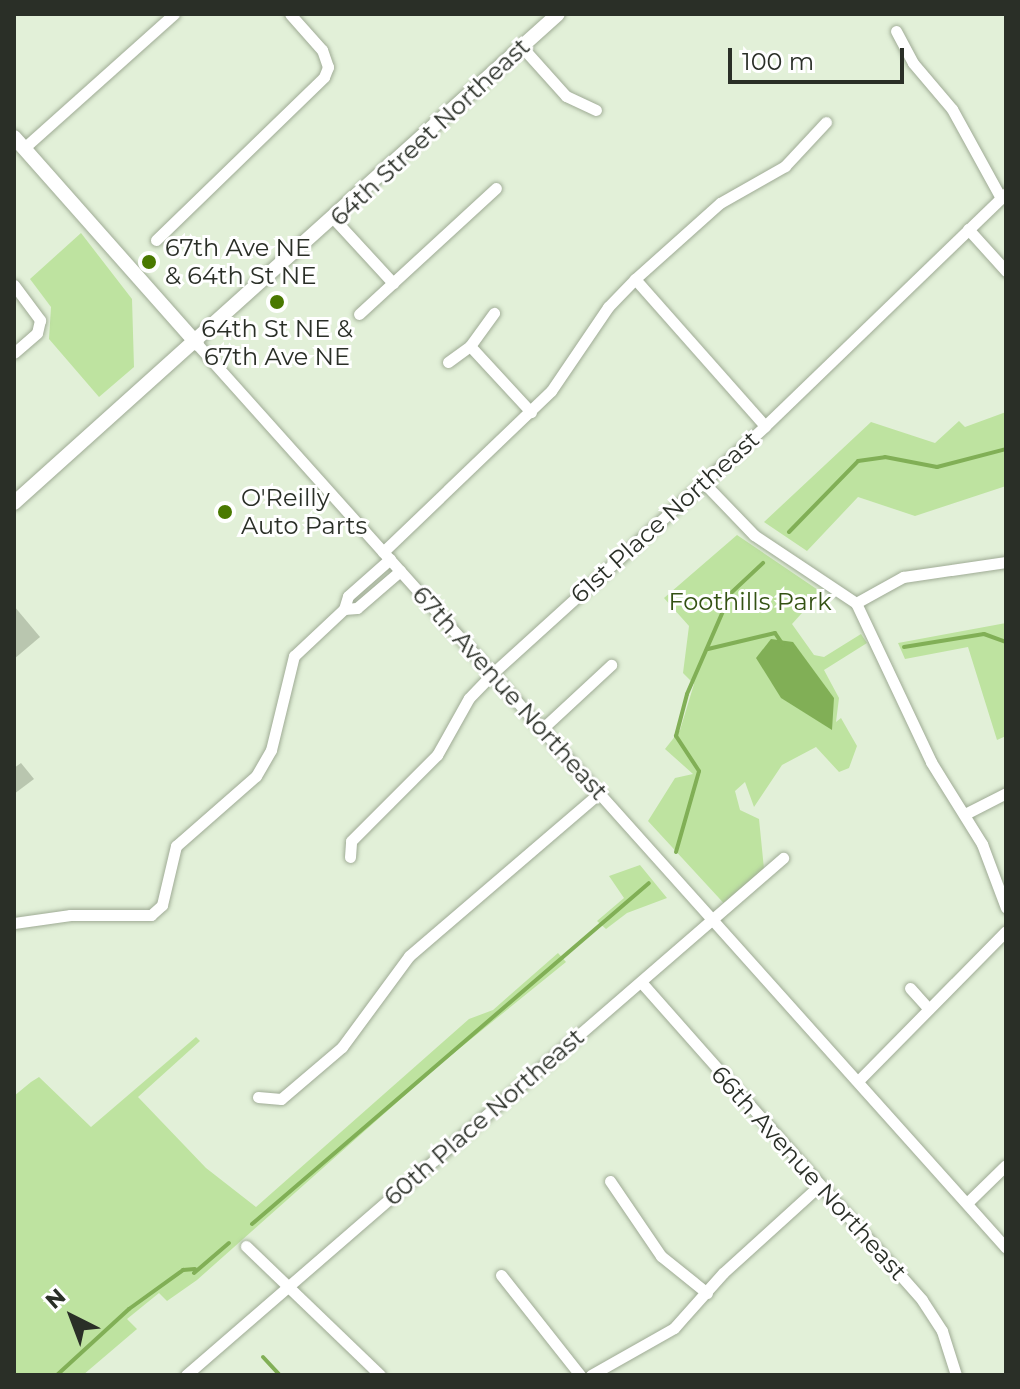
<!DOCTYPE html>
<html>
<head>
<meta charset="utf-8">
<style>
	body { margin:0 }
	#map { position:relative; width:1020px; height:1389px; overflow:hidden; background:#e2f0d8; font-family:Montserrat,sans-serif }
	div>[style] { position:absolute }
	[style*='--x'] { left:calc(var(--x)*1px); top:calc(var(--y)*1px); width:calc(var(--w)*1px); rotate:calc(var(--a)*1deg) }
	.green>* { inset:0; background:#bee3a0 }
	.water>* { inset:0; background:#81af56 }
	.stream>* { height:4px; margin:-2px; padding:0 2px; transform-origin:2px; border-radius:2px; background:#81af56 }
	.building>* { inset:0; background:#b9c6af }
	.roads { filter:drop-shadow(0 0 2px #9fab95) drop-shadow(0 0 2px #9fab95) }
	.minor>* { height:11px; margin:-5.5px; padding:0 5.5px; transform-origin:5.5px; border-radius:5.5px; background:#fff }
	.major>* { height:14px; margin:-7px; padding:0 7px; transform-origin:7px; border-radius:7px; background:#fff }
	.dots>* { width:22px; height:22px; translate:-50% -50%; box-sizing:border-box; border:4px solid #fff; border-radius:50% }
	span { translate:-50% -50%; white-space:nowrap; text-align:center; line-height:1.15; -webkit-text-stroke:6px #fff; paint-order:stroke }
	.street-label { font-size:24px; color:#2a2f27 }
	.poi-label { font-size:24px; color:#2a2f27 }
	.left { translate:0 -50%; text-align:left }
	.park-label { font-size:24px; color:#345214 }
	.frame { position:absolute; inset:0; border:16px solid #2a2f27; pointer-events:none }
	.north { position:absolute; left:32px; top:1277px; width:80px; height:80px; -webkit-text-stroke:6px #fff; paint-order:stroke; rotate:318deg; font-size:22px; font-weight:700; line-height:32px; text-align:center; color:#2a2f27 }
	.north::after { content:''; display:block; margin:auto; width:28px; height:36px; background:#2a2f27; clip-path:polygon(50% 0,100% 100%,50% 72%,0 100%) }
	.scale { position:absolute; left:728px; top:48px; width:176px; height:36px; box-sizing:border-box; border:4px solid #2a2f27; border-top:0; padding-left:10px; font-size:24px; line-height:28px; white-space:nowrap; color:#2a2f27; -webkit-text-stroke:6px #fff; paint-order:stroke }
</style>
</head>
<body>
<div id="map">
	<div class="green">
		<i style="clip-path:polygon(81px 233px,132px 299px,134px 367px,99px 397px,49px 339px,51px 307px,30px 279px)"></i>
		<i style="clip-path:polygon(1006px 412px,1006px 486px,915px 516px,858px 497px,807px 551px,764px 522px,871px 422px,935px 443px,959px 421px,965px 427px)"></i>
		<i style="clip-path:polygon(737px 535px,821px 592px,792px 624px,814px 655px,824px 657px,861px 634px,867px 643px,824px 670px,839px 698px,836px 722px,841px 718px,857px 746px,849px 768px,839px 772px,816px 747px,782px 765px,754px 807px,745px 782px,735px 791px,740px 810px,759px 819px,764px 869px,730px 910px,648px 821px,675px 778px,693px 774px,665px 749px,680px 730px,694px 684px,683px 673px,689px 626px,664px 598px)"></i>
		<i style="clip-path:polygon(1006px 623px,1006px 736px,997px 740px,968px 647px,905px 659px,898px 643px)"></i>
		<i style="clip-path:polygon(640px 865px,667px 898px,627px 913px,606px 929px,597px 921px,624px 898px,609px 876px)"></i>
		<i style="clip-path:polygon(558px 953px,566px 962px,439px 1065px,197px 1280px,167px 1301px,159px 1293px,127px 1319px,137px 1329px,83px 1375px,14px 1375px,14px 1096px,31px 1082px,39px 1077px,91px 1127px,196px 1037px,200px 1041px,138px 1097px,206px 1168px,256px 1207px,469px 1019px,493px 1010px)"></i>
	</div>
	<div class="water">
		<i style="clip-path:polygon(771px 639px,793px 642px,834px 698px,832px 730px,781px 698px,756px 658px)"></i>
	</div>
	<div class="stream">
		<i style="--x:789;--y:532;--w:99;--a:-45.8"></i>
		<i style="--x:858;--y:461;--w:27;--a:-8"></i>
		<i style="--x:885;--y:457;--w:53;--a:10.9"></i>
		<i style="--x:937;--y:467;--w:71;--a:-14.6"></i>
		<i style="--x:904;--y:647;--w:81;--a:-9.2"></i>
		<i style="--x:984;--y:634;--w:23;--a:20"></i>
		<i style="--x:708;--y:649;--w:69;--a:-13.4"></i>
		<i style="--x:775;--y:633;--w:14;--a:56"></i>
		<i style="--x:676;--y:852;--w:84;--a:-74.1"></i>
		<i style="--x:699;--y:771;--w:42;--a:-123.3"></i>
		<i style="--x:676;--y:736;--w:43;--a:-75.3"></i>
		<i style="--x:687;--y:694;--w:110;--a:-66.5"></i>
		<i style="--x:731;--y:593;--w:44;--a:-43.2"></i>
		<i style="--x:252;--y:1224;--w:523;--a:-40.66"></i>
		<i style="--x:194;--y:1273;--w:46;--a:-40.6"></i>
		<i style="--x:263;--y:1357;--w:25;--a:47"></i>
		<i style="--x:57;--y:1375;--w:98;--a:-42.5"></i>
		<i style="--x:129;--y:1309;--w:67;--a:-35.8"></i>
		<i style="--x:183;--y:1270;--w:12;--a:-5"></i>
	</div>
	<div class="building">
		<i style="clip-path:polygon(14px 606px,40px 637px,14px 659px)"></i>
		<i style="clip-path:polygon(21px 763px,34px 779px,14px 794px,14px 768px)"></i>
	</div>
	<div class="roads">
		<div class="minor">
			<i style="--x:896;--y:31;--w:36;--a:62"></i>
			<i style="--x:913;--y:63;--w:60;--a:49.7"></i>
			<i style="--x:952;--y:109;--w:102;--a:61.2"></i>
			<i style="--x:522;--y:47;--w:66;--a:48.1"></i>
			<i style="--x:566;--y:96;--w:33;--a:25"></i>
			<i style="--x:24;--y:148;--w:201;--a:-41.8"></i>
			<i style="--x:335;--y:220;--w:86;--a:47.4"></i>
			<i style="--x:968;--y:229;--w:57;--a:47.9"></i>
			<i style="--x:156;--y:240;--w:234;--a:-44.1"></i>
			<i style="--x:324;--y:77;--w:11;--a:-68"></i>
			<i style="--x:328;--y:67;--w:18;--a:-109"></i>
			<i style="--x:322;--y:50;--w:48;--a:-131.6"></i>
			<i style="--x:635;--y:279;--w:196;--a:48.5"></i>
			<i style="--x:14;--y:285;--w:44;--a:53.4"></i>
			<i style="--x:40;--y:320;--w:13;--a:103"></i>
			<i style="--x:37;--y:333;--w:30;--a:139"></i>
			<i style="--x:359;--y:314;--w:186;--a:-42.6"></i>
			<i style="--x:197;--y:344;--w:1213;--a:48.17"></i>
			<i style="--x:470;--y:346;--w:90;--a:47.3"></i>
			<i style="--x:448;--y:362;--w:27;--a:-36"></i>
			<i style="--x:470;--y:346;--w:41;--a:-54"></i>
			<i style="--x:704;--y:483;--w:72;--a:46.1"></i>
			<i style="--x:754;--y:535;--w:123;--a:33.7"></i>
			<i style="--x:856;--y:603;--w:176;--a:64.7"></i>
			<i style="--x:931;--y:762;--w:97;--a:58.1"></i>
			<i style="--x:982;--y:844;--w:68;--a:69.4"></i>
			<i style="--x:383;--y:552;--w:233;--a:-43.8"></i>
			<i style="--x:551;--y:391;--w:102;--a:-55.8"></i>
			<i style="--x:608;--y:307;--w:39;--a:-46"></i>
			<i style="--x:635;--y:279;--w:114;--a:-41.8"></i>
			<i style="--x:720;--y:203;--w:75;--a:-29.6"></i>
			<i style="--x:785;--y:166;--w:60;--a:-47"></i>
			<i style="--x:390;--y:559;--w:56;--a:138.6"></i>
			<i style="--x:348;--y:596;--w:14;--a:107"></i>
			<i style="--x:344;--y:609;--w:13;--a:-4"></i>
			<i style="--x:357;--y:608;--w:57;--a:-40.7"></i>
			<i style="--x:856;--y:603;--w:54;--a:-29"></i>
			<i style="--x:903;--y:577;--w:104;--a:-8.3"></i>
			<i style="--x:543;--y:728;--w:93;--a:-42.8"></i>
			<i style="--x:965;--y:814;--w:46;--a:-27.1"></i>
			<i style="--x:350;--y:857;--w:16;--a:-86"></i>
			<i style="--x:351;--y:841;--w:122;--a:-45"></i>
			<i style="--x:437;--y:755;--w:65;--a:-60.7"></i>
			<i style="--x:469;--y:698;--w:36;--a:-46"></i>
			<i style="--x:494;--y:672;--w:366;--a:-42.2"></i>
			<i style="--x:765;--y:426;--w:335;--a:-44"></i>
			<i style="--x:14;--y:923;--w:57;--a:-8.1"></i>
			<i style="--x:70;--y:915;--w:81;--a:0"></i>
			<i style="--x:151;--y:915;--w:15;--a:-42"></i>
			<i style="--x:162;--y:905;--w:61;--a:-76.7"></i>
			<i style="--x:176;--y:846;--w:106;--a:-41.2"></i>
			<i style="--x:256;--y:776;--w:30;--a:-60"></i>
			<i style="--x:271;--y:750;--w:97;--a:-76.3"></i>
			<i style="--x:294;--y:656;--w:69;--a:-43.2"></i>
			<i style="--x:641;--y:982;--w:424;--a:48.5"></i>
			<i style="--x:922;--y:1300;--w:37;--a:57"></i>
			<i style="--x:942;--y:1331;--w:46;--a:72.3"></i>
			<i style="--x:910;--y:988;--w:28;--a:48"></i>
			<i style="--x:859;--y:1080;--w:209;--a:-45.4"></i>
			<i style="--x:258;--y:1097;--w:23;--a:5"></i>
			<i style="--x:281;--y:1099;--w:80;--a:-40.4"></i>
			<i style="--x:342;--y:1047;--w:113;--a:-53.6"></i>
			<i style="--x:409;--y:956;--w:250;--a:-40.6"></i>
			<i style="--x:610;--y:1181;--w:91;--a:55.8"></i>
			<i style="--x:661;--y:1256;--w:59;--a:38.8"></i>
			<i style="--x:967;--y:1203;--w:54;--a:-44.3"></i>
			<i style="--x:246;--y:1246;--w:186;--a:43.9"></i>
			<i style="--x:501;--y:1275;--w:127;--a:51.7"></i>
			<i style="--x:186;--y:1375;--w:790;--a:-40.89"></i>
			<i style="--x:591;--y:1375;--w:95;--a:-29.5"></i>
			<i style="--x:674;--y:1328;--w:74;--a:-48.3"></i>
			<i style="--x:723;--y:1273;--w:130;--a:-42.2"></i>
		</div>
		<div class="major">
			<i style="--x:14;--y:137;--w:276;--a:48.5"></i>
			<i style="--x:14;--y:503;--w:731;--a:-41.95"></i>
		</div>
	</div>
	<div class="dots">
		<i style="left:149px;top:262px;background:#497900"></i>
		<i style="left:277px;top:302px;background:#497900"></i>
		<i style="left:225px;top:512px;background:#497900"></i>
	</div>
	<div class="street-label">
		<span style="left:430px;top:132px;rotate:-43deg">64th Street Northeast</span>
		<span style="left:665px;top:517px;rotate:-42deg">61st Place Northeast</span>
		<span style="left:510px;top:693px;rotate:48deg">67th Avenue Northeast</span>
		<span style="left:484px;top:1117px;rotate:-41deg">60th Place Northeast</span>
		<span style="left:809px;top:1173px;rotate:48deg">66th Avenue Northeast</span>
	</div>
	<div class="poi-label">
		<span class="left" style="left:165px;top:262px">67th Ave NE<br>&amp; 64th St NE</span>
		<span style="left:277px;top:343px">64th St NE &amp;<br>67th Ave NE</span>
		<span class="left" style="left:241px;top:512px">O'Reilly<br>Auto Parts</span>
	</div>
	<div class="park-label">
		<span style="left:750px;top:602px">Foothills Park</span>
	</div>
	<div class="frame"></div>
	<div class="north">N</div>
	<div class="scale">100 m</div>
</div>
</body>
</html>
